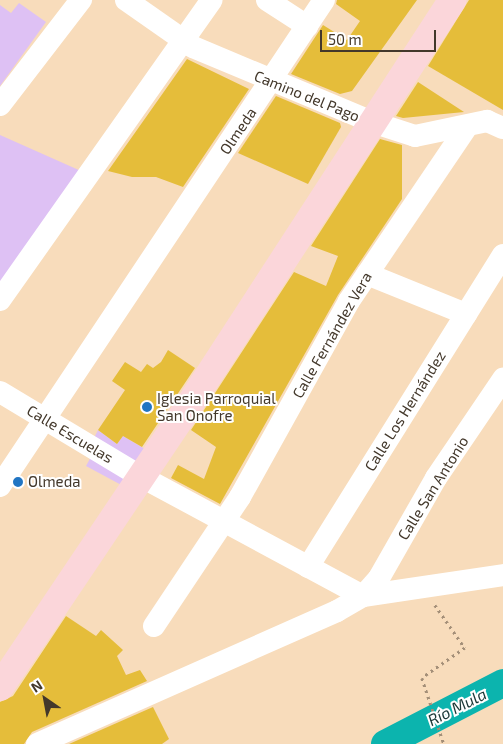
<!DOCTYPE html>
<html>
<head>
<meta charset="utf-8">
<style>
	body { margin:0 }
	#map { position:relative; width:503px; height:744px; overflow:hidden; background:#f8dcbb; font-family:"Exo 2",sans-serif }
	div>[style] { position:absolute }
	[style*='--x'] { left:calc(var(--x)*1px); top:calc(var(--y)*1px); width:calc(var(--w)*1px); rotate:calc(var(--a)*1deg) }
	.green>* { inset:0; background:#dec1f4 }
	.river>* { height:28px; margin:-14px; padding:0 14px; transform-origin:14px; border-radius:14px; background:#0cb4ae }
	.building>* { inset:0; background:#e5bd3a }
	.path>* { height:2.5px; margin-top:-1.25px; transform-origin:0; background:repeating-linear-gradient(90deg,#a48f78 0 2.5px,transparent 0 6.5px) }
	.minor>* { height:22px; margin:-11px; padding:0 11px; transform-origin:11px; border-radius:11px; background:#fff }
	.major>* { height:28px; margin:-14px; padding:0 14px; transform-origin:14px; border-radius:14px; background:#fbd6da }
	.dots>* { width:14px; height:14px; translate:-50% -50%; box-sizing:border-box; border:2px solid #fff; border-radius:50% }
	span { translate:-50% -50%; white-space:nowrap; text-align:center; line-height:1.15; -webkit-text-stroke:4px #fff; paint-order:stroke }
	.street-label { font-size:15px; color:#43382b }
	.poi-label { font-size:15px; color:#43382b }
	.left { translate:0 -50%; text-align:left }
	.water-label { font-size:16px; color:#1b3837; font-style:italic }
	.north { position:absolute; left:20px; top:674px; width:50px; height:50px; -webkit-text-stroke:4px #fff; paint-order:stroke; rotate:327deg; font-size:14px; font-weight:700; line-height:20px; text-align:center; color:#43382b }
	.north::after { content:''; display:block; margin:auto; width:18px; height:22px; background:#43382b; clip-path:polygon(50% 0,100% 100%,50% 72%,0 100%) }
	.scale { position:absolute; left:320px; top:30px; width:116px; height:22px; box-sizing:border-box; border:2px solid #43382b; border-top:0; padding-left:6px; font-size:15px; line-height:18px; white-space:nowrap; color:#43382b; -webkit-text-stroke:4px #fff; paint-order:stroke }
</style>
</head>
<body>
<div id="map">
	<div class="green">
		<i style="clip-path:polygon(19px 3px,46px 22px,0 86px,0 5px,11px 13px)"></i>
		<i style="clip-path:polygon(0 135px,81px 171px,0 294px)"></i>
		<i style="clip-path:polygon(98px 430px,117px 444px,123px 436px,145px 449px,125px 487px,86px 466px,93px 453px,92px 442px)"></i>
	</div>
	<div class="river">
		<i style="--x:385;--y:744;--w:133;--a:-27.3"></i>
	</div>
	<div class="building">
		<i style="clip-path:polygon(337px 0,417px 0,352px 91px,340px 94px,291px 74px,323px 25px,347px 40px,360px 21px,336px 4px)"></i>
		<i style="clip-path:polygon(469px 0,503px 0,503px 110px,428px 66px)"></i>
		<i style="clip-path:polygon(187px 59px,249px 89px,183px 187px,156px 177px,132px 177px,108px 171px)"></i>
		<i style="clip-path:polygon(418px 82px,464px 112px,403px 118px,396px 116px)"></i>
		<i style="clip-path:polygon(276px 96px,340px 123px,341px 127px,308px 184px,238px 153px)"></i>
		<i style="clip-path:polygon(380px 139px,402px 145px,402px 199px,338px 295px,220px 504px,171px 478px,178px 465px,204px 479px,216px 447px,191px 430px,294px 272px,326px 286px,338px 256px,311px 246px)"></i>
		<i style="clip-path:polygon(168px 350px,195px 368px,142px 447px,123px 436px,117px 444px,98px 430px,125px 390px,112px 381px,125px 362px,141px 372px,147px 364px,153px 368px,161px 362px)"></i>
		<i style="clip-path:polygon(66px 616px,96px 636px,101px 630px,123px 650px,117px 656px,126px 675px,140px 670px,147px 681px,32px 732px,24px 744px,0 744px,0 702px,13px 696px)"></i>
		<i style="clip-path:polygon(153px 707px,169px 739px,162px 744px,69px 744px)"></i>
	</div>
	<div class="path">
		<i style="--x:435;--y:605;--w:52;--a:55.1"></i>
		<i style="--x:465;--y:648;--w:52;--a:145.1"></i>
		<i style="--x:422;--y:678;--w:70;--a:71.6"></i>
	</div>
	<div class="minor">
		<i style="--x:126;--y:0;--w:82;--a:35"></i>
		<i style="--x:193;--y:47;--w:194;--a:22.7"></i>
		<i style="--x:372;--y:122;--w:45;--a:18"></i>
		<i style="--x:415;--y:136;--w:74;--a:-11.8"></i>
		<i style="--x:487;--y:121;--w:17;--a:24"></i>
		<i style="--x:267;--y:0;--w:48;--a:33"></i>
		<i style="--x:0;--y:105;--w:133;--a:-52.4"></i>
		<i style="--x:367;--y:274;--w:107;--a:22"></i>
		<i style="--x:0;--y:300;--w:367;--a:-54.8"></i>
		<i style="--x:0;--y:392;--w:163;--a:31"></i>
		<i style="--x:140;--y:476;--w:253;--a:28.3"></i>
		<i style="--x:0;--y:486;--w:584;--a:-56.31"></i>
		<i style="--x:308;--y:567;--w:368;--a:-58"></i>
		<i style="--x:363;--y:596;--w:24;--a:-48"></i>
		<i style="--x:379;--y:578;--w:115;--a:-60.3"></i>
		<i style="--x:436;--y:478;--w:120;--a:-55.9"></i>
		<i style="--x:154;--y:626;--w:155;--a:-56.3"></i>
		<i style="--x:240;--y:497;--w:224;--a:-60.9"></i>
		<i style="--x:349;--y:301;--w:212;--a:-55.9"></i>
		<i style="--x:37;--y:744;--w:328;--a:-23.9"></i>
		<i style="--x:337;--y:611;--w:30;--a:-30"></i>
		<i style="--x:363;--y:596;--w:142;--a:-8.5"></i>
	</div>
	<div class="major">
		<i style="--x:0;--y:687;--w:341;--a:-56.1"></i>
		<i style="--x:190;--y:404;--w:482;--a:-57"></i>
	</div>
	<div class="dots">
		<i style="left:147px;top:407px;background:#2175c3"></i>
		<i style="left:18px;top:482px;background:#2175c3"></i>
	</div>
	<div class="street-label">
		<span style="left:307px;top:96px;rotate:22deg">Camino del Pago</span>
		<span style="left:238px;top:131px;rotate:-56deg">Olmeda</span>
		<span style="left:332px;top:335px;rotate:-60deg">Calle Fernández Vera</span>
		<span style="left:405px;top:411px;rotate:-58deg">Calle Los Hernández</span>
		<span style="left:70px;top:434px;rotate:31deg">Calle Escuelas</span>
		<span style="left:433px;top:488px;rotate:-58deg">Calle San Antonio</span>
	</div>
	<div class="poi-label">
		<span class="left" style="left:157px;top:407px">Iglesia Parroquial<br>San Onofre</span>
		<span class="left" style="left:28px;top:482px">Olmeda</span>
	</div>
	<div class="water-label">
		<span style="left:457px;top:707px;rotate:-27deg">Río Mula</span>
	</div>
	<div class="north">N</div>
	<div class="scale">50 m</div>
</div>
</body>
</html>
